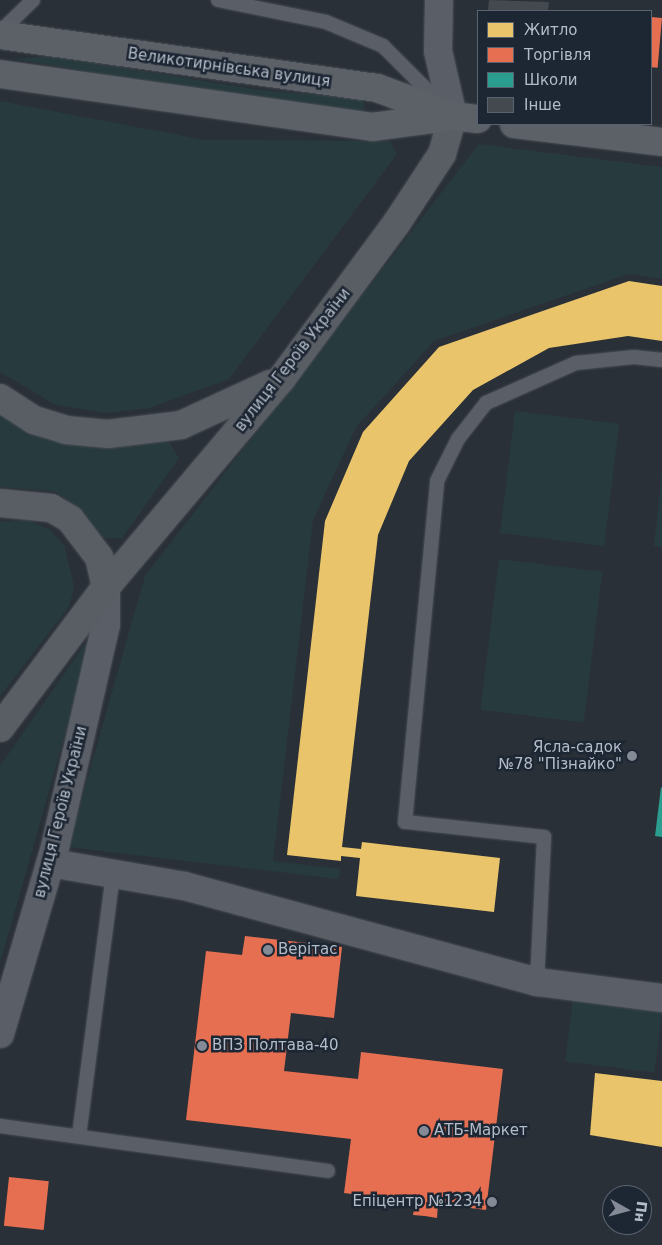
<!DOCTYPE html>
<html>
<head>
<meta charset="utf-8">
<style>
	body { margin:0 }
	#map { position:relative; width:662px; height:1245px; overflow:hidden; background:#2a3038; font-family:"DejaVu Sans",sans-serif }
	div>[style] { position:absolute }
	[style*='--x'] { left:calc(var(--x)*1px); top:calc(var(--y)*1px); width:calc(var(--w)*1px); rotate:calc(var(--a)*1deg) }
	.green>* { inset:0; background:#273a3e; transform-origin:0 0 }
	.homes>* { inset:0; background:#e9c46a }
	.shops>* { inset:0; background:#e76f51; transform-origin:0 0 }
	.schools>* { inset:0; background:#2a9d8f }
	.building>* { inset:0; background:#444950 }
	.roads { filter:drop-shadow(0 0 1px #484c53) drop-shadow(0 0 1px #484c53) }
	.lane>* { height:14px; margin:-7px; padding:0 7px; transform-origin:7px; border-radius:7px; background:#5a5e66 }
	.street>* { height:28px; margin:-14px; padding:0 14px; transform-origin:14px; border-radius:14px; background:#5a5e66 }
	.secondary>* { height:28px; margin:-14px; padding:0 14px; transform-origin:14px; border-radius:14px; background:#595d64 }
	.primary>* { height:28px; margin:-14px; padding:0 14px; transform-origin:14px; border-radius:14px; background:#5c6168 }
	.dots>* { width:14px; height:14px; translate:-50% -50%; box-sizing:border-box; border:2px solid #1d2633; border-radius:50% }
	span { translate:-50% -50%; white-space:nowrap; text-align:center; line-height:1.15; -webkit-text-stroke:5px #1d2633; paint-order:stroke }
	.street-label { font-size:15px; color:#b4bcc9 }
	.poi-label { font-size:15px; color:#b4bcc9 }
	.right { translate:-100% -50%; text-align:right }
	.left { translate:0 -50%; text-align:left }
	.legend { position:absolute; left:477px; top:10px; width:175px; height:115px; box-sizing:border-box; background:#1d2633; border:1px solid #59626f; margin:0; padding:6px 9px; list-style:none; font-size:15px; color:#b4bcc9 }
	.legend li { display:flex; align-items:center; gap:10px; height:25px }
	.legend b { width:25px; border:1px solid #59626f }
	.north { position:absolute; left:602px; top:1185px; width:50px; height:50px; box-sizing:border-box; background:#1d2633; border:1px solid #59626f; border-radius:50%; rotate:97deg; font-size:14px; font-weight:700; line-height:20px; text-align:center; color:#b4bcc9 }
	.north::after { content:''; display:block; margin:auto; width:18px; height:22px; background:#848b96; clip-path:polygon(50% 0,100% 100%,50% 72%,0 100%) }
</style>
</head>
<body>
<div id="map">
	<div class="green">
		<i style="clip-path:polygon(51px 56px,259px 90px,365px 99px,363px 111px,255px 100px,14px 59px)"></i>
		<i style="clip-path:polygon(0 101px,205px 140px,390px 141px,397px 154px,229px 379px,149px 408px,104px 413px,54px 404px,0 372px)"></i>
		<i style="clip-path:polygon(479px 144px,662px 167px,662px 279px,628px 274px,434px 341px,356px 427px,313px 520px,273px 861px,340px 869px,339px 879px,68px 847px,145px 576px)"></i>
		<i style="left:515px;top:411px;width:105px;height:123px;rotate:7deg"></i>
		<i style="clip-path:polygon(0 413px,52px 439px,112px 447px,167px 438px,179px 458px,122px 538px,101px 538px,76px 506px,54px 491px,0 487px)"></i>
		<i style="clip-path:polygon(662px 471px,662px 547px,654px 546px)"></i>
		<i style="clip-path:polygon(28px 520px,49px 529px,64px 545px,74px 586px,69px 607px,0 696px,0 522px)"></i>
		<i style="left:499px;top:559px;width:104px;height:152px;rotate:7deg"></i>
		<i style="clip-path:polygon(94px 631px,23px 883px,0 962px,0 766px)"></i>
		<i style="left:573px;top:998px;width:90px;height:64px;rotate:7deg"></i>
	</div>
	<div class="homes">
		<i style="clip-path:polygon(629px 281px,662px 286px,662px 341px,628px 336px,549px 348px,473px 390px,409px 461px,378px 535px,342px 847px,361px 849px,362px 842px,500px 858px,494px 912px,356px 896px,360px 858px,341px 856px,341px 861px,287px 855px,325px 521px,363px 432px,439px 347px)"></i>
		<i style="clip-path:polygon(595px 1073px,662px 1081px,662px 1147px,590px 1135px)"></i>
	</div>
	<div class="shops">
		<i style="left:651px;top:17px;width:11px;height:50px;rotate:5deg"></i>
		<i style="clip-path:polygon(245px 936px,342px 947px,334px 1018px,291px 1013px,284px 1071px,358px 1079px,361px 1052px,503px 1069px,486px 1210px,438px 1204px,437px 1218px,425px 1216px,413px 1215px,415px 1202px,344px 1193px,351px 1139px,186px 1120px,206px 951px,242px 955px)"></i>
		<i style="left:9px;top:1177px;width:40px;height:49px;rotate:6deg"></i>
	</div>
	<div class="schools">
		<i style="clip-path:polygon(661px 787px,662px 788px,662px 837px,655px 836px)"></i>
	</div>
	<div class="building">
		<i style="clip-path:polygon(489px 0,549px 2px,548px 11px,488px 11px)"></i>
	</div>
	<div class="roads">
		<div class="lane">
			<i style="--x:218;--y:0;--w:110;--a:11.5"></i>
			<i style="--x:326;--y:22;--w:62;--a:22.8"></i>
			<i style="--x:383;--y:46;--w:83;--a:45"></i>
			<i style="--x:0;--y:32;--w:46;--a:-44.1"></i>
			<i style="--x:537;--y:982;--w:145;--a:-87.2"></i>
			<i style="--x:544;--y:837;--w:140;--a:-173.8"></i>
			<i style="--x:405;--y:822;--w:342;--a:-84.6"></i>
			<i style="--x:437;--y:481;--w:47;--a:-63.4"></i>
			<i style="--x:458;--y:439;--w:46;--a:-52.1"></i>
			<i style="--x:486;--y:403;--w:98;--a:-24"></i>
			<i style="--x:576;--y:363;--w:58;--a:-5.9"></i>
			<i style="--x:634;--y:357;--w:28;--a:6"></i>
			<i style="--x:0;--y:1126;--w:331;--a:7.8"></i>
			<i style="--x:79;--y:1136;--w:265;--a:-82.6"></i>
		</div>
		<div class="street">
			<i style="--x:439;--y:0;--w:51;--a:91.1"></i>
			<i style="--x:438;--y:51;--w:67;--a:77"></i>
			<i style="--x:51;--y:863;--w:135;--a:9.8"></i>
			<i style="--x:184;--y:886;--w:366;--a:15.2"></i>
			<i style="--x:537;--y:982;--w:126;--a:7.3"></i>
			<i style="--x:0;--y:1034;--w:195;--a:-73.6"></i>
			<i style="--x:55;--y:847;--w:228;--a:-77.1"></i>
			<i style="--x:106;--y:625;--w:38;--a:-90"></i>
		</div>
		<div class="secondary">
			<i style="--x:0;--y:398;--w:40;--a:32.9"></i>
			<i style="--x:34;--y:420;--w:34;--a:17"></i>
			<i style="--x:66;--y:430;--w:42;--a:5.4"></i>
			<i style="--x:108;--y:434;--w:74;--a:-7"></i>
			<i style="--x:181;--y:425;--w:98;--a:-24.7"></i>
			<i style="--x:0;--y:503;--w:51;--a:5.6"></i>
			<i style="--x:51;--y:508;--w:22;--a:30"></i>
			<i style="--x:70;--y:519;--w:48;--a:52.7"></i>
			<i style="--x:99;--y:557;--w:31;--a:77"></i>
			<i style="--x:0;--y:728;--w:176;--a:-53.1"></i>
			<i style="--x:106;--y:587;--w:273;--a:-49.9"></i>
			<i style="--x:282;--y:378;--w:192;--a:-53.5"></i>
			<i style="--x:396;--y:224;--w:84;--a:-56.7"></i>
			<i style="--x:442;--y:154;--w:40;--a:-74"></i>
		</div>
		<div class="primary">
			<i style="--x:0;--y:35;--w:381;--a:8"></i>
			<i style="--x:377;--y:88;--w:81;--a:20.2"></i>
			<i style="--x:453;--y:116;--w:25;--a:7"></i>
			<i style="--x:0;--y:74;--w:376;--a:8.1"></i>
			<i style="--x:372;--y:127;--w:78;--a:-7.4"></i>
			<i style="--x:514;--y:124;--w:149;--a:6.9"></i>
		</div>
	</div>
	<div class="dots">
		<i style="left:632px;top:756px;background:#848b96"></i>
		<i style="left:268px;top:950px;background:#848b96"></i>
		<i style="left:202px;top:1046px;background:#848b96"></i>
		<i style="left:424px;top:1131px;background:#848b96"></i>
		<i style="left:492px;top:1202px;background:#848b96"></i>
	</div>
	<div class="street-label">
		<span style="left:229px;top:68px;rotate:8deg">Великотирнівська вулиця</span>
		<span style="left:293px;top:360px;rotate:-52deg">вулиця Героїв України</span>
		<span style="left:61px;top:812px;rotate:-76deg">вулиця Героїв України</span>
	</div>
	<div class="poi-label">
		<span class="right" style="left:622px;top:756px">Ясла-садок<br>№78 "Пізнайко"</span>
		<span class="left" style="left:278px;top:950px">Верітас</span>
		<span class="left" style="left:212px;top:1046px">ВПЗ Полтава-40</span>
		<span class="left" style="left:434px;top:1131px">АТБ-Маркет</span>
		<span class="right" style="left:482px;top:1202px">Епіцентр №1234</span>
	</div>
	<ul class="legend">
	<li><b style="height:14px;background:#e9c46a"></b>Житло</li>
	<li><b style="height:14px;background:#e76f51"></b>Торгівля</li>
	<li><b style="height:14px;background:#2a9d8f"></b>Школи</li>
	<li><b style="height:14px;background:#444950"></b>Інше</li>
	</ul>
	<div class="north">Пн</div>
</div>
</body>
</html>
